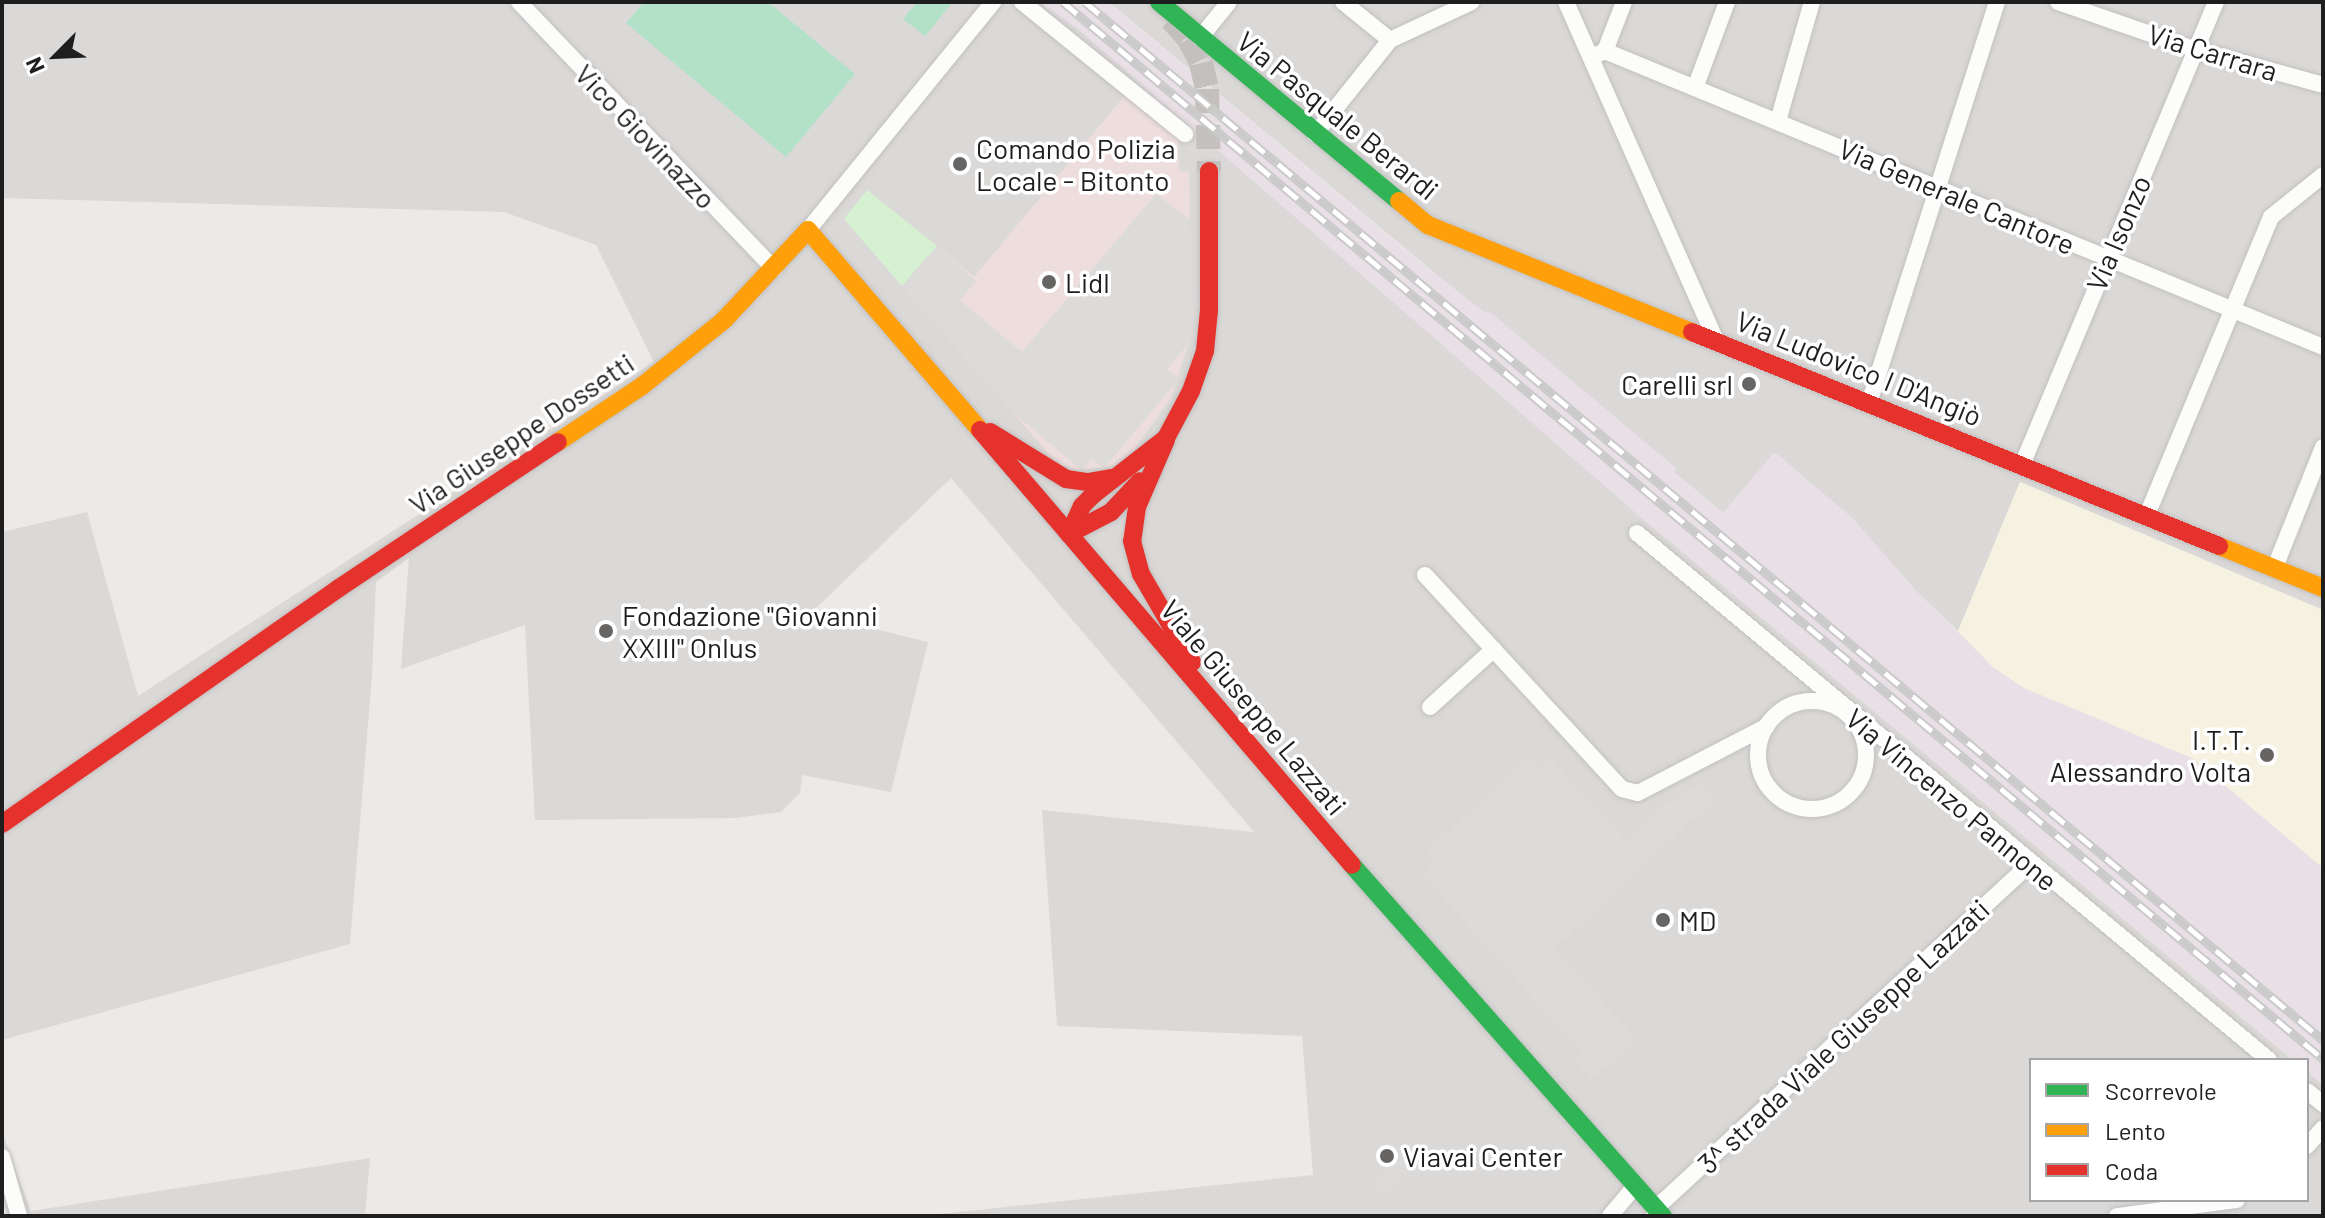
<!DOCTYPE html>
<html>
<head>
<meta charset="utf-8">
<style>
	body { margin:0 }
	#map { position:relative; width:2325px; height:1218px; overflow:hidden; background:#ece9e6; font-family:Barlow,sans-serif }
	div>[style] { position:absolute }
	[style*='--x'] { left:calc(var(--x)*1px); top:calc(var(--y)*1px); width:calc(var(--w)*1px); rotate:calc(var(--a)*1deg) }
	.residential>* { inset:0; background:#dbd9d8 }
	.commercial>* { inset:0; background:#edd }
	.industrial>* { inset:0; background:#e9dfe6 }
	.education>* { inset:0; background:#f6f2e1 }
	.park>* { inset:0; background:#d6f1d2 }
	.pitch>* { inset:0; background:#b3e1c8 }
	.parking>* { inset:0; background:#dcdbda }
	.secondary-tunnel>* { height:24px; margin-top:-12px; transform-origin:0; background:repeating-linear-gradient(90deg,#c3c0be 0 24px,transparent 0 36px) }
	.roads { filter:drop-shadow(0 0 2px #c2c0bf) drop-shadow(0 0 2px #c2c0bf) }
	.street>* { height:16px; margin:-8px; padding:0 8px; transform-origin:8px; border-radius:8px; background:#fcfcfb }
	.street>.ring { margin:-8px; padding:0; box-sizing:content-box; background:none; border:16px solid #fcfcfb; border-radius:50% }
	.fast>* { height:18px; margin:-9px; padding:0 9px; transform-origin:9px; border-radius:9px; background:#30b455 }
	.slow>* { height:18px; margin:-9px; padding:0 9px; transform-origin:9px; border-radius:9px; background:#ff9f0a }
	.jam>* { height:18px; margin:-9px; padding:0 9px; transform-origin:9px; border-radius:9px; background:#e5322d }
	.rail>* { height:9px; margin-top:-4.5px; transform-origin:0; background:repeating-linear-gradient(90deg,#fff 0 18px,#cacac9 0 36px); box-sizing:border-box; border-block:2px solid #cacac9 }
	.dots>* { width:22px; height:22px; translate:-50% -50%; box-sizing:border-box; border:4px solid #fff; border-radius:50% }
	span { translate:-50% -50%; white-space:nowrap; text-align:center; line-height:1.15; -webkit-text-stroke:7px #fff; paint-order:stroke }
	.street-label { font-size:28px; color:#1e1e1e }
	.poi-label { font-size:28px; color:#1e1e1e }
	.left { translate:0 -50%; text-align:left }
	.right { translate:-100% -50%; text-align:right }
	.frame { position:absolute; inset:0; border:4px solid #1e1e1e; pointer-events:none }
	.legend { position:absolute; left:2029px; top:1058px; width:280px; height:144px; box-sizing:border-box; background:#fff; border:2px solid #a5a5a5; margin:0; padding:10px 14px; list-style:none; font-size:24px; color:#1e1e1e }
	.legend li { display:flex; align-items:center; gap:16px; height:40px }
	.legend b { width:40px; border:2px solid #a5a5a5 }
	.north { position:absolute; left:16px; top:16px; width:80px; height:80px; -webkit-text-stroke:6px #fff; paint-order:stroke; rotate:246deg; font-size:22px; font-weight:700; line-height:32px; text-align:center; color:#1e1e1e }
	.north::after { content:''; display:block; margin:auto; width:28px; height:36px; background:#1e1e1e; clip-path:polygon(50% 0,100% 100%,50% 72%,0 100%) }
</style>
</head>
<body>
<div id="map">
	<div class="residential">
		<i style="clip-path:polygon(2px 2px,1040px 2px,1077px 28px,1232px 161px,1643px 519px,2293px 1060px,2031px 1060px,2031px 1200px,2307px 1200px,2307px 1071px,2323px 1085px,2323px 1216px,920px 1216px,1313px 1175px,1302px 1036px,1057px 1026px,1042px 810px,1254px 832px,951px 478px,811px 613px,928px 642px,891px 792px,802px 775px,800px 793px,781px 812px,736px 818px,535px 820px,525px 625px,401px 669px,409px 558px,376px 582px,372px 676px,350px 944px,2px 1040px,2px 532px,87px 512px,138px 696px,654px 362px,596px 245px,504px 212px,2px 198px)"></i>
		<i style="clip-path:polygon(1109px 2px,2323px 2px,2323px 610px,2020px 482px,1958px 631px,1917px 592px,1852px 518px,1778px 455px,1774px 453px,1723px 513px)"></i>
		<i style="clip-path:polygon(2px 1131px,31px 1211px,370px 1158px,365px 1216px,7px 1216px,2px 1199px)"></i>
	</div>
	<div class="commercial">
		<i style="clip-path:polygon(1127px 93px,1178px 136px,1179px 171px,1189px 172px,1192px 332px,1171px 398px,1135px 448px,1111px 467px,1074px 470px,1057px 463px,939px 327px,914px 276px,937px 246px,974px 277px)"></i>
	</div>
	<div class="industrial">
		<i style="clip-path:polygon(1040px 2px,1108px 2px,1426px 267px,1486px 313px,1490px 312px,1676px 468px,1675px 474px,1723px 513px,1774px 453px,1778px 455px,1852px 518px,1917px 592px,1993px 667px,2024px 688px,2194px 759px,2323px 868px,2323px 1084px,2307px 1071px,2307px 1060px,2294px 1060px,1643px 519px,1077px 28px)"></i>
	</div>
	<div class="education">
		<i style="clip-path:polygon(2020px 482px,2323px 610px,2323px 868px,2194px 759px,2024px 688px,1993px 667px,1958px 631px)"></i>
	</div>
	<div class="park">
		<i style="clip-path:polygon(867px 190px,937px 246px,902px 286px,844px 219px)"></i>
	</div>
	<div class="pitch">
		<i style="clip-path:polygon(644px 2px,768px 2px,855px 74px,786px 157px,626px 23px)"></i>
		<i style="clip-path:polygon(917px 2px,953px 2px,925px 36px,903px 19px)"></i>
	</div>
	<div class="parking">
		<i style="clip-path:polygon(1156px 194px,1190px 220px,1193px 319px,1190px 342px,1167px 369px,1179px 379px,1104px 468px,1092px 459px,1082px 470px,1010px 410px,902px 286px,937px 246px,976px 281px,960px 300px,1022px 352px)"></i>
		<i style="clip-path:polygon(1528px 757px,1539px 769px,1551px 759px,1625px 840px,1659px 808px,1701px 783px,1716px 798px,1554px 949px,1637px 1039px,1591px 1080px,1575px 1062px,1583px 1054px,1422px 874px,1435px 861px,1427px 851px)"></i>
		<i style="clip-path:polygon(1410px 1140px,1430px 1164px,1418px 1174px,1413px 1169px,1383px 1194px,1373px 1183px,1404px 1157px,1398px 1150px)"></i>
	</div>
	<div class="secondary-tunnel">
		<i style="--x:1171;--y:19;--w:27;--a:48"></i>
		<i style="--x:1189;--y:39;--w:27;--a:63"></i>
		<i style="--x:1201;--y:63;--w:27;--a:77"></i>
		<i style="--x:1207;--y:89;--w:82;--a:88.6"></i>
	</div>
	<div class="roads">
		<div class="street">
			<i style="--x:519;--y:2;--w:369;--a:46.3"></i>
			<i style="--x:1022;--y:2;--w:210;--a:39"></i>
			<i style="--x:1343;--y:2;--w:60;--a:39"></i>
			<i style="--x:1566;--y:2;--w:371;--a:66.1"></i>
			<i style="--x:2058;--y:2;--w:147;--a:19.1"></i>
			<i style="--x:2197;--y:50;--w:131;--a:15.5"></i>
			<i style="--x:1200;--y:38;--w:46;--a:-51.1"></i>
			<i style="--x:1605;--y:51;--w:53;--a:-68.8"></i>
			<i style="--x:1591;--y:57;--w:15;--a:-23"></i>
			<i style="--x:1605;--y:51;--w:777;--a:22.4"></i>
			<i style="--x:1695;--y:88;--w:92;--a:-69.6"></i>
			<i style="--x:1778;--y:121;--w:124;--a:-74.1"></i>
			<i style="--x:1315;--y:134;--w:120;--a:-51.4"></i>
			<i style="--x:1390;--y:40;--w:90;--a:-24.9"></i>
			<i style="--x:808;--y:230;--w:294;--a:-50.9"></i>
			<i style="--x:1869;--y:403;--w:421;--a:-72.3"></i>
			<i style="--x:2022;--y:465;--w:502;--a:-67.27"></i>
			<i style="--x:2147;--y:515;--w:323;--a:-67.4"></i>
			<i style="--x:2271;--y:217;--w:67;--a:-38.9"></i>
			<i style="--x:1637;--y:533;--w:823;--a:39.82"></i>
			<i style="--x:2275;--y:567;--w:129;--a:-68.2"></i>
			<i style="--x:1425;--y:575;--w:291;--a:47.4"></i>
			<i style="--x:1622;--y:789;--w:16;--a:14"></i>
			<i style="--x:1638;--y:793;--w:145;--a:-27.4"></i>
			<i class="ring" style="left:1758px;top:701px;width:92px;height:92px"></i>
			<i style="--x:1430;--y:707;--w:86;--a:-42.2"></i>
			<i style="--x:2307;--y:1091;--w:21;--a:39"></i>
			<i style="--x:2307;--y:1146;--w:24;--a:-48"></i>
			<i style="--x:2;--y:1157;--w:61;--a:73.9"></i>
			<i style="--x:1610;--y:1216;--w:40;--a:-50"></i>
			<i style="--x:1654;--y:1216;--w:8;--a:-76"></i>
			<i style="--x:1656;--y:1208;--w:508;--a:-42.61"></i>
			<i style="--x:2117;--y:1216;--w:121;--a:-7.6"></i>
		</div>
		<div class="fast">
			<i style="--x:1159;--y:2;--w:312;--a:39.7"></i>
			<i style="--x:1352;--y:865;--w:469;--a:48.5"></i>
		</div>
		<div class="slow">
			<i style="--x:1399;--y:201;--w:38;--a:40"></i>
			<i style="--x:1428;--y:225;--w:285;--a:22.1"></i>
			<i style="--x:558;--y:442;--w:101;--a:-33.7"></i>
			<i style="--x:642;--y:386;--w:105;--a:-38.8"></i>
			<i style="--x:724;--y:320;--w:123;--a:-47"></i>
			<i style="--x:808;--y:230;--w:264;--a:49.3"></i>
			<i style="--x:2219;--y:546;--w:112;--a:22"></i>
		</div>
		<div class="jam">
			<i style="--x:1692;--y:332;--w:569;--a:22.1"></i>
			<i style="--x:980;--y:430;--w:572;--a:49.46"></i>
			<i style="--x:990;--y:432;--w:89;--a:31.7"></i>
			<i style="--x:1066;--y:479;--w:22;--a:8"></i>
			<i style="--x:1088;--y:482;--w:23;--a:-10"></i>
			<i style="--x:1166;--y:440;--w:73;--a:113.4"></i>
			<i style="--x:1137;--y:507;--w:34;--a:98"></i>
			<i style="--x:1132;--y:541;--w:34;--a:75"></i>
			<i style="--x:1141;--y:574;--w:102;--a:59.9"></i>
			<i style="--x:1069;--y:534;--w:31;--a:-65"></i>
			<i style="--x:1082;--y:506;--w:16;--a:-45"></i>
			<i style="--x:1093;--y:495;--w:93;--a:-38"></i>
			<i style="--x:1166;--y:438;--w:53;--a:-62"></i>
			<i style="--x:1191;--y:391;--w:42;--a:-70.7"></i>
			<i style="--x:1205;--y:351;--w:41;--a:-84.4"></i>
			<i style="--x:1209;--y:310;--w:139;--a:-90"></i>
			<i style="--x:1069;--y:534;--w:47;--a:-27.6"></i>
			<i style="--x:1111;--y:512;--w:42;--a:-46.9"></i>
			<i style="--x:2;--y:824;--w:411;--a:-35"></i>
			<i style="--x:339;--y:588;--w:263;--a:-33.7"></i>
		</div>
	</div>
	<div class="rail">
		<i style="--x:1063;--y:2;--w:1645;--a:39.99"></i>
		<i style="--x:1085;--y:2;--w:1616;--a:39.98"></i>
	</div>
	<div class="dots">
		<i style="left:960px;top:164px;background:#666564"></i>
		<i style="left:1049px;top:282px;background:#666564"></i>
		<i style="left:1749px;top:384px;background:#666564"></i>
		<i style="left:606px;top:631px;background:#666564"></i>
		<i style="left:2267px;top:755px;background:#666564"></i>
		<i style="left:1663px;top:920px;background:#666564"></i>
		<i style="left:1387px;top:1156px;background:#666564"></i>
	</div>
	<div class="street-label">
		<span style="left:2213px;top:52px;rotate:17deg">Via Carrara</span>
		<span style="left:1338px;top:115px;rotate:39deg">Via Pasquale Berardi</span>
		<span style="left:646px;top:136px;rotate:46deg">Vico Giovinazzo</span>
		<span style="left:1957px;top:196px;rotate:23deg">Via Generale Cantore</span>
		<span style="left:2118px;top:233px;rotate:-67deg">Via Isonzo</span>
		<span style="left:1859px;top:368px;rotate:22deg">Via Ludovico I D'Angiò</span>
		<span style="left:521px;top:433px;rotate:-34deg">Via Giuseppe Dossetti</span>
		<span style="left:1254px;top:707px;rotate:50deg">Viale Giuseppe Lazzati</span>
		<span style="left:1952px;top:799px;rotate:40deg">Via Vincenzo Pannone</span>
		<span style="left:1843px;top:1036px;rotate:-43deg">3^ strada Viale Giuseppe Lazzati</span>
	</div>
	<div class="poi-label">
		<span class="left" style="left:976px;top:164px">Comando Polizia<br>Locale - Bitonto</span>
		<span class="left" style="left:1065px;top:282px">Lidl</span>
		<span class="right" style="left:1733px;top:384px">Carelli srl</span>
		<span class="left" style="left:622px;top:631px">Fondazione "Giovanni<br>XXIII" Onlus</span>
		<span class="right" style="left:2251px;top:755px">I.T.T.<br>Alessandro Volta</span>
		<span class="left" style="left:1679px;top:920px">MD</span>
		<span class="left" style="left:1403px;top:1156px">Viavai Center</span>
	</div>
	<div class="frame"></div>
	<ul class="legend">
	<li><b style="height:10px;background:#30b455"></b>Scorrevole</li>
	<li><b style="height:10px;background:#ff9f0a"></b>Lento</li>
	<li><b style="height:10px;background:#e5322d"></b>Coda</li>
	</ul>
	<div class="north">N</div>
</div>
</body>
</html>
